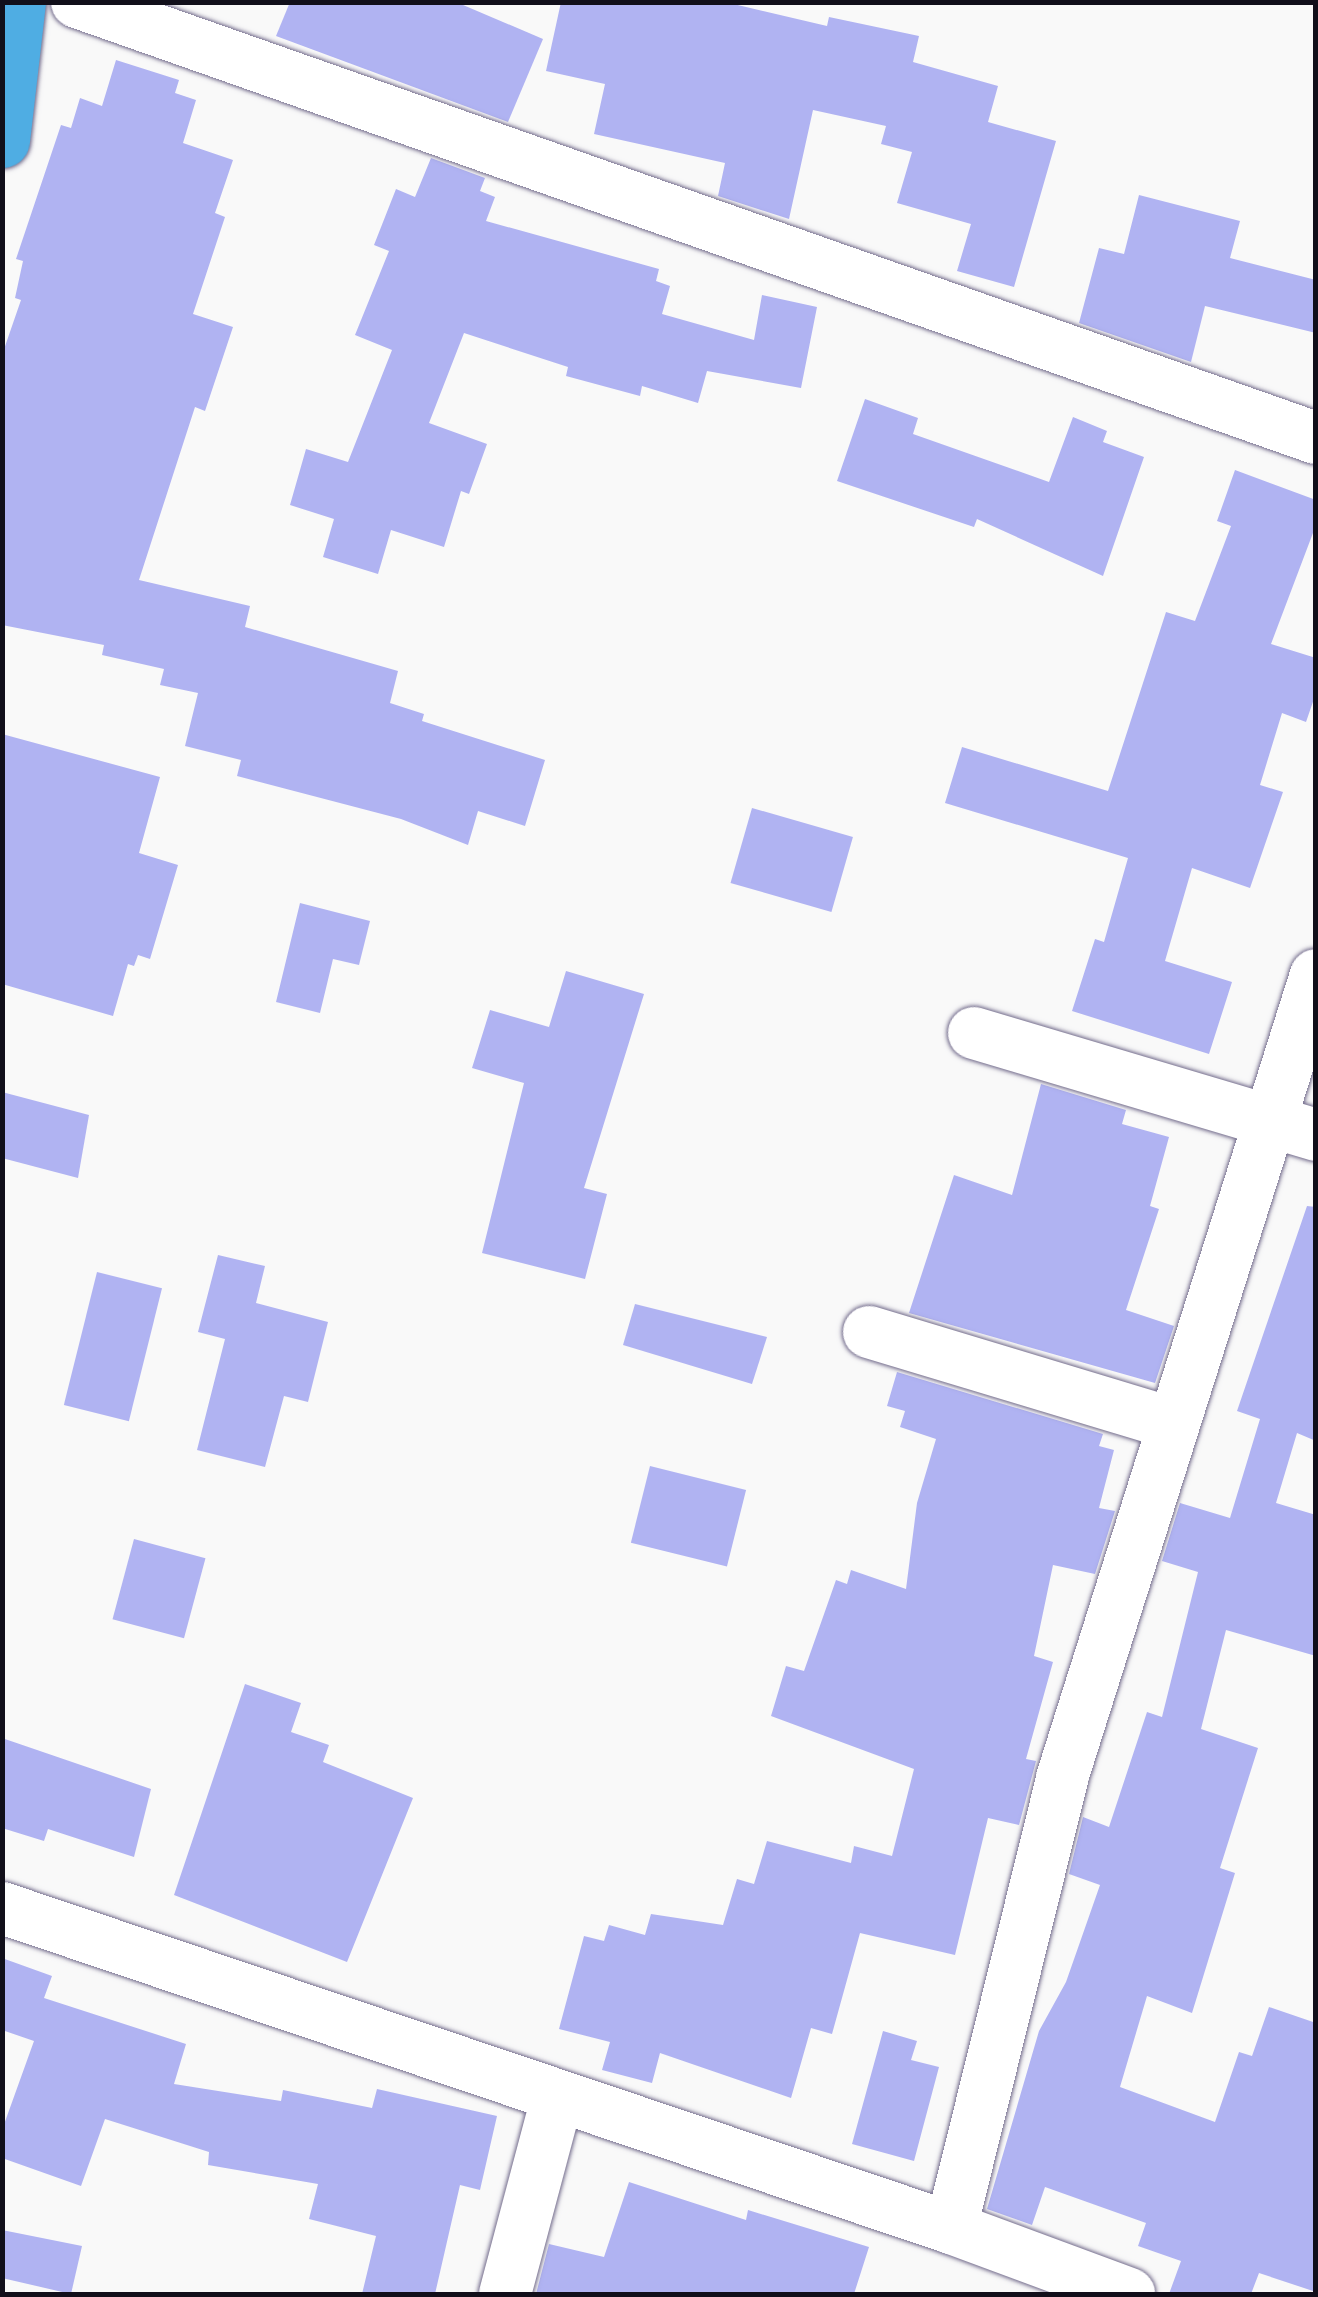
<!DOCTYPE html>
<html>
<head>
<meta charset="utf-8">
<style>
	body { margin:0 }
	#map { position:relative; width:1318px; height:2297px; overflow:hidden; background:#f9f9f9; font-family:Montserrat,sans-serif }
	div>[style] { position:absolute }
	[style*='--x'] { left:calc(var(--x)*1px); top:calc(var(--y)*1px); width:calc(var(--w)*1px); rotate:calc(var(--a)*1deg) }
	.building>* { inset:0; background:#b0b3f2; transform-origin:0 0 }
	.roads { filter:drop-shadow(0 0 2px #736c8c) drop-shadow(0 0 2px #736c8c) }
	.street>* { height:52px; margin:-26px; padding:0 26px; transform-origin:26px; border-radius:26px; background:#fff }
	.highway>* { height:55px; margin:-27.5px; padding:0 27.5px; transform-origin:27.5px; border-radius:27.5px; background:#4fade3 }
	span { translate:-50% -50%; white-space:nowrap; text-align:center; line-height:1.15; -webkit-text-stroke:8px #fff; paint-order:stroke }
	.frame { position:absolute; inset:0; border:5px solid #110f1a; pointer-events:none }
</style>
</head>
<body>
<div id="map">
	<div class="building">
		<i style="clip-path:polygon(290px 2px,456px 2px,543px 39px,508px 122px,276px 36px)"></i>
		<i style="clip-path:polygon(561px 2px,725px 2px,827px 26px,829px 17px,919px 36px,913px 62px,998px 86px,988px 122px,1056px 141px,1014px 287px,957px 271px,971px 224px,897px 203px,912px 152px,881px 144px,886px 126px,813px 110px,789px 219px,718px 196px,725px 163px,594px 134px,605px 84px,546px 71px)"></i>
		<i style="clip-path:polygon(116px 60px,179px 80px,175px 93px,196px 100px,183px 143px,233px 160px,215px 213px,225px 217px,193px 314px,233px 327px,205px 411px,195px 407px,139px 580px,250px 606px,245px 627px,398px 671px,390px 703px,424px 714px,422px 721px,545px 760px,525px 826px,478px 811px,468px 845px,401px 819px,237px 776px,241px 760px,185px 746px,198px 693px,160px 685px,164px 669px,102px 655px,104px 645px,2px 625px,2px 355px,21px 300px,15px 298px,23px 261px,16px 259px,61px 125px,71px 128px,80px 98px,102px 106px)"></i>
		<i style="clip-path:polygon(431px 158px,485px 178px,480px 191px,495px 197px,486px 221px,659px 269px,656px 281px,670px 286px,662px 314px,754px 340px,762px 295px,817px 307px,801px 388px,707px 371px,698px 403px,642px 386px,640px 396px,566px 376px,568px 367px,464px 333px,429px 423px,487px 444px,469px 494px,461px 491px,444px 547px,391px 530px,378px 574px,323px 557px,334px 519px,290px 505px,306px 449px,348px 462px,392px 350px,355px 335px,389px 251px,374px 245px,396px 189px,415px 197px)"></i>
		<i style="clip-path:polygon(1139px 195px,1240px 221px,1230px 258px,1316px 280px,1316px 333px,1205px 306px,1191px 362px,1079px 323px,1099px 248px,1124px 254px)"></i>
		<i style="clip-path:polygon(865px 399px,918px 418px,913px 434px,1049px 482px,1073px 417px,1107px 431px,1103px 442px,1144px 457px,1103px 576px,977px 519px,974px 527px,837px 481px)"></i>
		<i style="clip-path:polygon(1235px 470px,1316px 500px,1316px 525px,1271px 644px,1316px 658px,1316px 693px,1306px 722px,1282px 713px,1260px 785px,1283px 792px,1250px 888px,1192px 868px,1165px 961px,1232px 982px,1209px 1054px,1072px 1011px,1095px 939px,1104px 942px,1128px 858px,945px 803px,962px 747px,1108px 791px,1166px 612px,1195px 621px,1231px 526px,1217px 521px)"></i>
		<i style="clip-path:polygon(2px 734px,160px 777px,139px 853px,178px 865px,150px 959px,138px 955px,134px 966px,128px 964px,113px 1016px,2px 984px)"></i>
		<i style="left:752px;top:808px;width:105px;height:78px;rotate:16deg"></i>
		<i style="clip-path:polygon(300px 903px,370px 921px,359px 965px,333px 959px,320px 1013px,276px 1002px)"></i>
		<i style="clip-path:polygon(566px 971px,644px 994px,584px 1188px,607px 1194px,585px 1279px,482px 1253px,524px 1083px,472px 1068px,490px 1010px,549px 1027px)"></i>
		<i style="clip-path:polygon(1041px 1084px,1126px 1110px,1122px 1124px,1169px 1137px,1150px 1206px,1159px 1209px,1126px 1310px,1174px 1326px,1155px 1383px,909px 1313px,954px 1175px,1012px 1195px)"></i>
		<i style="clip-path:polygon(2px 1092px,89px 1115px,78px 1178px,2px 1158px)"></i>
		<i style="clip-path:polygon(1307px 1206px,1316px 1207px,1316px 1441px,1297px 1433px,1276px 1503px,1316px 1515px,1316px 1656px,1226px 1630px,1201px 1729px,1258px 1748px,1220px 1868px,1235px 1873px,1192px 2013px,1147px 1996px,1120px 2087px,1215px 2122px,1239px 2052px,1252px 2056px,1269px 2007px,1316px 2023px,1316px 2292px,1259px 2273px,1251px 2294px,1169px 2294px,1181px 2261px,1138px 2246px,1146px 2223px,1045px 2187px,1032px 2225px,987px 2209px,1039px 2031px,1066px 1982px,1100px 1885px,1069px 1874px,1083px 1817px,1109px 1827px,1147px 1712px,1162px 1717px,1198px 1572px,1162px 1561px,1180px 1503px,1230px 1518px,1260px 1419px,1237px 1411px)"></i>
		<i style="clip-path:polygon(218px 1255px,265px 1266px,256px 1303px,328px 1322px,308px 1402px,284px 1396px,265px 1467px,197px 1450px,225px 1339px,198px 1332px)"></i>
		<i style="left:97px;top:1272px;width:67px;height:137px;rotate:14deg"></i>
		<i style="clip-path:polygon(635px 1304px,767px 1337px,752px 1384px,623px 1345px)"></i>
		<i style="clip-path:polygon(897px 1372px,1103px 1434px,1099px 1446px,1114px 1450px,1099px 1508px,1115px 1511px,1095px 1574px,1053px 1565px,1034px 1656px,1053px 1662px,1026px 1759px,1036px 1761px,1019px 1825px,988px 1818px,955px 1955px,860px 1933px,832px 2034px,811px 2028px,791px 2098px,660px 2053px,652px 2083px,602px 2070px,610px 2042px,559px 2029px,584px 1936px,604px 1941px,609px 1925px,645px 1935px,651px 1914px,723px 1925px,737px 1879px,754px 1884px,767px 1841px,851px 1863px,854px 1846px,892px 1856px,914px 1769px,771px 1716px,786px 1666px,804px 1671px,836px 1580px,847px 1584px,851px 1570px,906px 1589px,917px 1503px,936px 1439px,900px 1427px,905px 1411px,887px 1406px)"></i>
		<i style="left:650px;top:1466px;width:99px;height:79px;rotate:14deg"></i>
		<i style="left:134px;top:1539px;width:74px;height:83px;rotate:15deg"></i>
		<i style="clip-path:polygon(245px 1684px,301px 1703px,291px 1732px,329px 1745px,323px 1762px,413px 1798px,347px 1962px,174px 1895px)"></i>
		<i style="clip-path:polygon(2px 1738px,151px 1789px,134px 1857px,48px 1829px,44px 1841px,2px 1828px)"></i>
		<i style="clip-path:polygon(2px 1958px,52px 1976px,44px 1998px,186px 2044px,174px 2084px,281px 2101px,283px 2090px,372px 2108px,377px 2089px,497px 2116px,480px 2190px,460px 2185px,435px 2294px,362px 2294px,376px 2236px,309px 2219px,318px 2184px,208px 2165px,209px 2152px,105px 2119px,81px 2186px,2px 2158px,2px 2130px,34px 2041px,2px 2030px)"></i>
		<i style="clip-path:polygon(883px 2031px,917px 2041px,911px 2060px,939px 2067px,914px 2161px,852px 2144px)"></i>
		<i style="clip-path:polygon(629px 2182px,746px 2220px,748px 2210px,869px 2247px,854px 2294px,536px 2294px,549px 2244px,604px 2257px)"></i>
		<i style="clip-path:polygon(2px 2230px,82px 2246px,71px 2294px,2px 2278px)"></i>
	</div>
	<div class="roads">
		<div class="street">
			<i style="--x:77;--y:2;--w:1313;--a:19.39"></i>
			<i style="--x:974;--y:1033;--w:357;--a:16.6"></i>
			<i style="--x:869;--y:1332;--w:318;--a:16.8"></i>
			<i style="--x:2;--y:1908;--w:1001;--a:18.63"></i>
			<i style="--x:951;--y:2228;--w:190;--a:20.3"></i>
			<i style="--x:951;--y:2228;--w:463;--a:-76.1"></i>
			<i style="--x:1062;--y:1778;--w:842;--a:-72.45"></i>
			<i style="--x:505;--y:2294;--w:203;--a:-75.1"></i>
		</div>
		<div class="highway">
			<i style="--x:2;--y:140;--w:139;--a:-83.4"></i>
		</div>
	</div>
	<div class="frame"></div>
</div>
</body>
</html>
